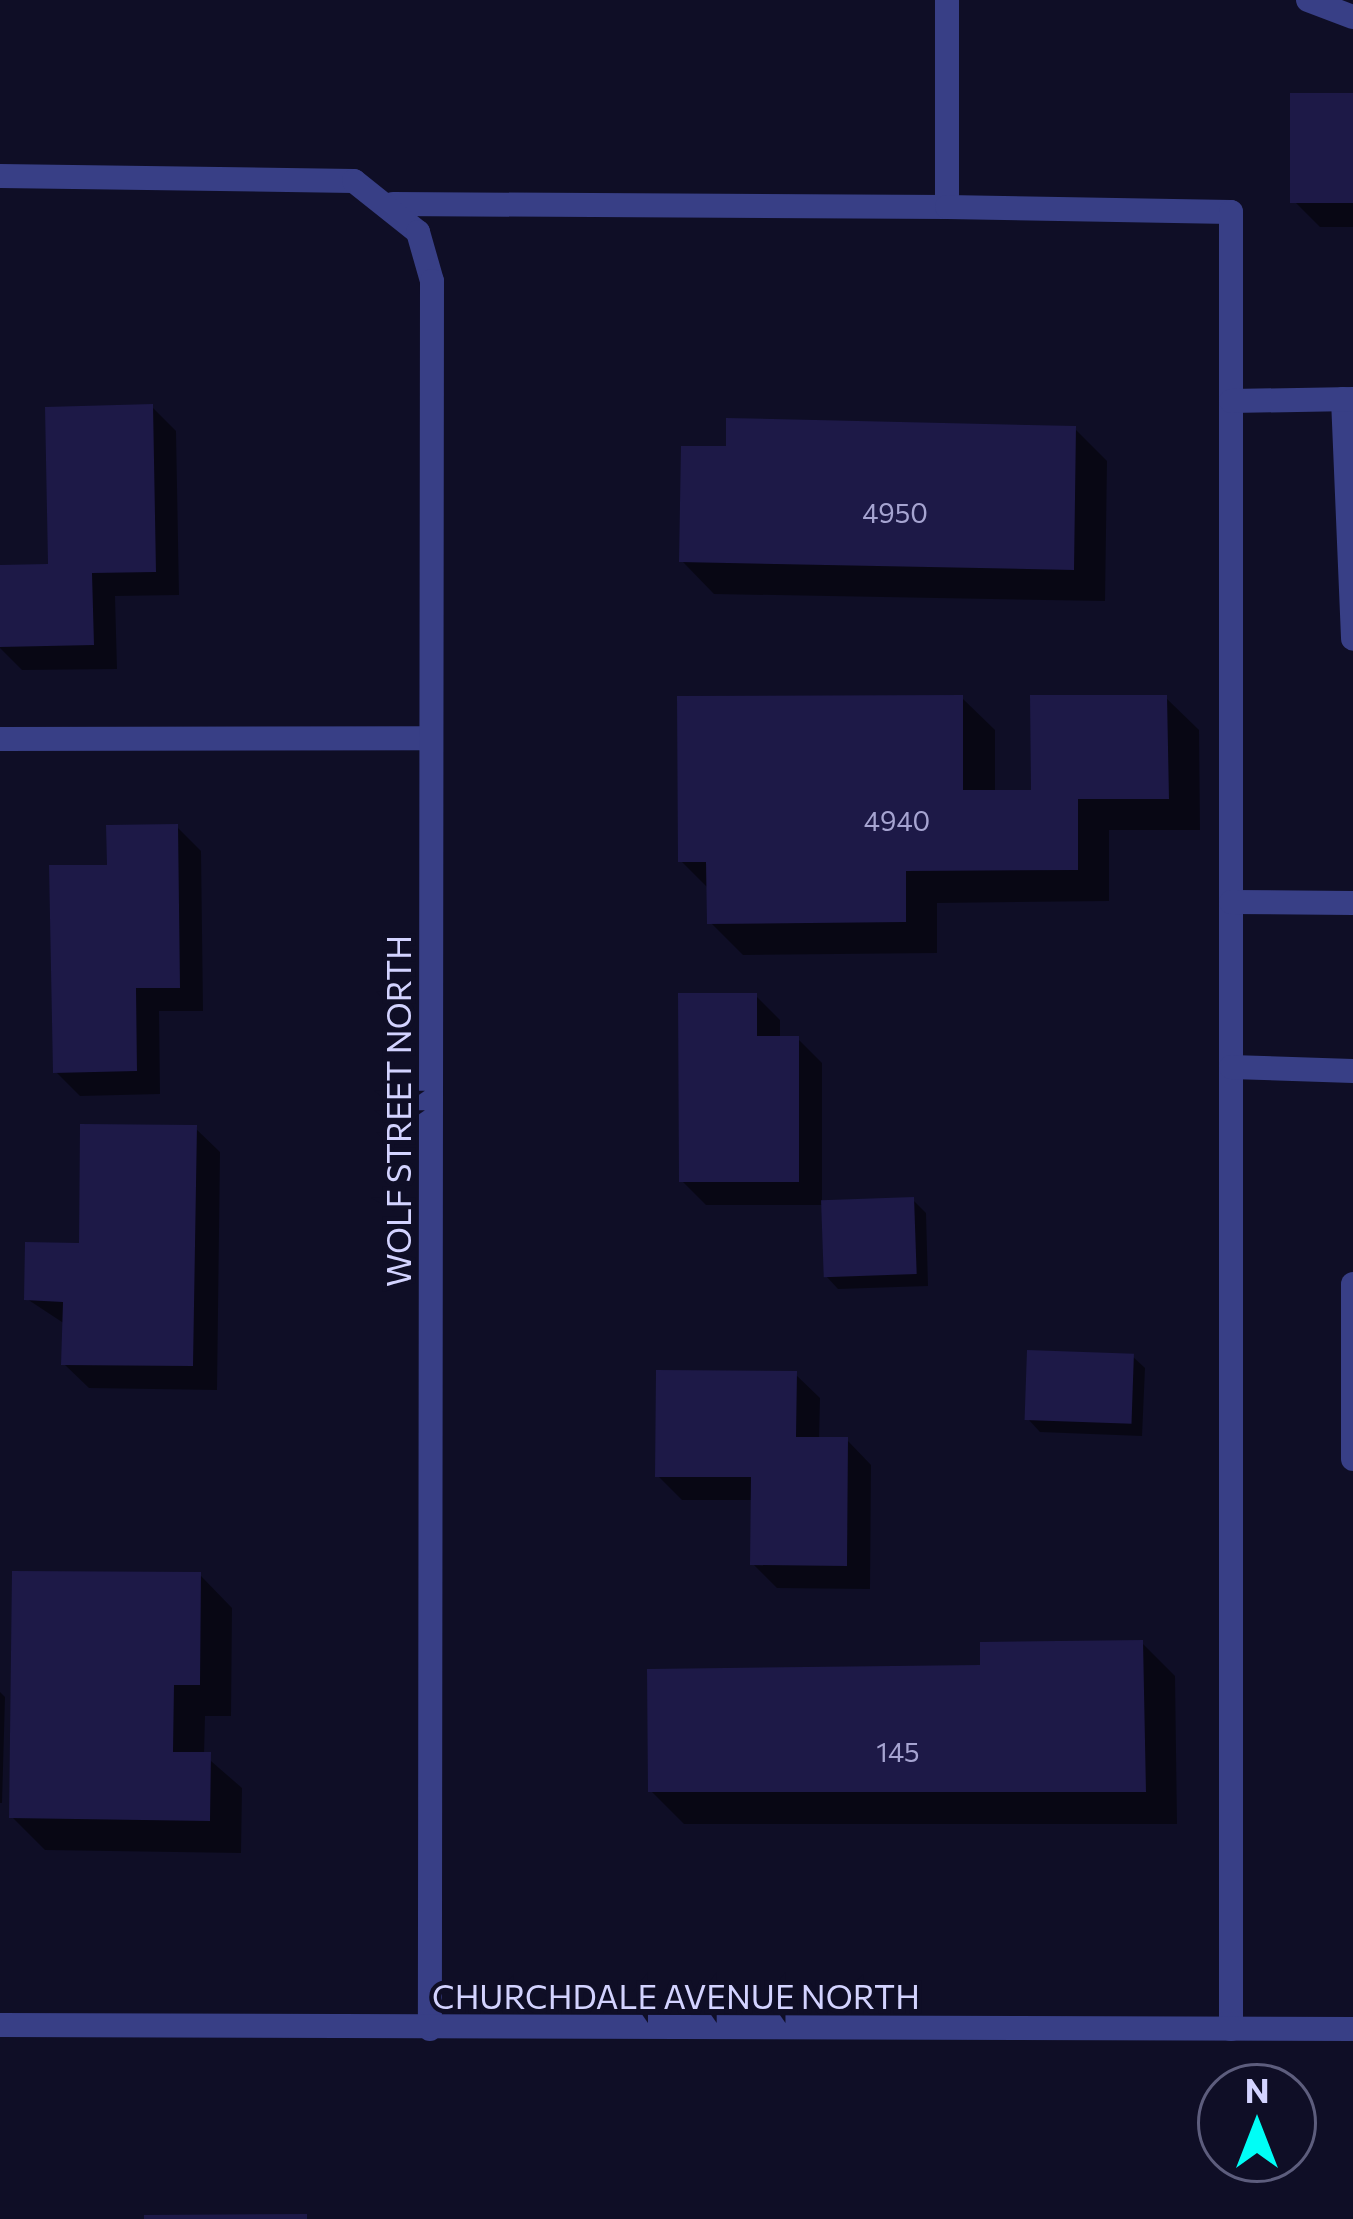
<!DOCTYPE html>
<html>
<head>
<meta charset="utf-8">
<style>
	body { margin:0 }
	#map { position:relative; width:1353px; height:2219px; overflow:hidden; background:#0f0e26; font-family:Commissioner,sans-serif }
	div>[style] { position:absolute }
	[style*='--x'] { left:calc(var(--x)*1px); top:calc(var(--y)*1px); width:calc(var(--w)*1px); rotate:calc(var(--a)*1deg) }
	.shadow>* { inset:0; background:#0007 }
	.building>* { inset:0; background:#1d1947; transform-origin:0 0 }
	.lane>* { height:24px; margin:-12px; padding:0 12px; transform-origin:12px; border-radius:12px; background:#383f86 }
	.street>* { height:24px; margin:-12px; padding:0 12px; transform-origin:12px; border-radius:12px; background:#383f86 }
	span { translate:-50% -50%; white-space:nowrap; text-align:center; line-height:1.15; -webkit-text-stroke:9px #0f0e26; paint-order:stroke }
	.number-label { font-size:27px; color:#a6a4d1 }
	.number-label span { -webkit-text-stroke-width:0 }
	.street-label { font-size:33px; color:#d3d3ff }
	.north { position:absolute; left:1197px; top:2063px; width:120px; height:120px; box-sizing:border-box; background:#0f0e26; border:3px solid #5d5d7d; border-radius:50%; rotate:0deg; font-size:33px; font-weight:700; line-height:48px; text-align:center; color:#d3d3ff }
	.north::after { content:''; display:block; margin:auto; width:42px; height:54px; background:#00fef6; clip-path:polygon(50% 0,100% 100%,50% 72%,0 100%) }
</style>
</head>
<body>
<div id="map">
	<div class="shadow">
		<i style="clip-path:polygon(1353px 96px,1353px 227px,1320px 227px,1296px 203px)"></i>
		<i style="clip-path:polygon(152px 407px,176px 431px,179px 595px,115px 596px,117px 669px,22px 670px,0 648px,0 568px,51px 567px)"></i>
		<i style="clip-path:polygon(1075px 429px,1107px 461px,1105px 601px,714px 594px,682px 561px)"></i>
		<i style="clip-path:polygon(962px 698px,995px 730px,995px 793px,1034px 793px,1166px 698px,1199px 730px,1200px 830px,1109px 830px,1109px 901px,937px 903px,937px 953px,743px 955px,710px 922px,710px 890px,681px 861px)"></i>
		<i style="clip-path:polygon(177px 827px,201px 851px,203px 1011px,159px 1011px,160px 1094px,80px 1096px,56px 1072px)"></i>
		<i style="clip-path:polygon(756px 996px,780px 1020px,780px 1039px,798px 1039px,822px 1063px,822px 1203px,913px 1200px,926px 1213px,928px 1286px,838px 1289px,826px 1276px,824px 1205px,706px 1205px,682px 1181px)"></i>
		<i style="clip-path:polygon(195px 1128px,220px 1152px,217px 1390px,89px 1388px,64px 1364px,65px 1324px,27px 1299px)"></i>
		<i style="clip-path:polygon(1132px 1356px,1145px 1368px,1142px 1436px,1040px 1432px,1028px 1419px)"></i>
		<i style="clip-path:polygon(795px 1374px,820px 1398px,819px 1440px,847px 1440px,871px 1465px,870px 1589px,777px 1588px,753px 1564px,753px 1500px,682px 1500px,658px 1476px)"></i>
		<i style="clip-path:polygon(200px 1575px,232px 1608px,231px 1716px,205px 1716px,204px 1755px,242px 1788px,241px 1853px,45px 1850px,12px 1817px)"></i>
		<i style="clip-path:polygon(1142px 1643px,1175px 1676px,1177px 1824px,684px 1824px,651px 1791px)"></i>
		<i style="clip-path:polygon(0 1692px,5px 1697px,2px 1803px,0 1803px)"></i>
	</div>
	<div class="building">
		<i style="left:1353px;top:93px;width:110px;height:63px;rotate:90deg"></i>
		<i style="clip-path:polygon(153px 404px,156px 572px,92px 573px,94px 645px,0 647px,0 565px,48px 564px,45px 407px)"></i>
		<i style="clip-path:polygon(726px 418px,1076px 426px,1074px 570px,679px 562px,681px 446px,726px 446px)"></i>
		<i style="clip-path:polygon(963px 695px,963px 790px,1031px 790px,1030px 695px,1167px 695px,1169px 799px,1078px 799px,1078px 870px,906px 871px,906px 922px,707px 924px,706px 862px,678px 862px,677px 696px)"></i>
		<i style="clip-path:polygon(178px 824px,180px 988px,136px 988px,137px 1071px,53px 1073px,49px 865px,107px 865px,106px 825px)"></i>
		<i style="clip-path:polygon(678px 993px,757px 993px,757px 1036px,799px 1036px,799px 1182px,679px 1182px)"></i>
		<i style="clip-path:polygon(80px 1124px,197px 1125px,193px 1366px,61px 1365px,63px 1302px,24px 1300px,25px 1242px,79px 1243px)"></i>
		<i style="left:914px;top:1197px;width:77px;height:93px;rotate:88deg"></i>
		<i style="left:1027px;top:1350px;width:107px;height:70px;rotate:2deg"></i>
		<i style="clip-path:polygon(656px 1370px,797px 1371px,796px 1437px,848px 1437px,847px 1566px,750px 1565px,751px 1477px,655px 1477px)"></i>
		<i style="clip-path:polygon(12px 1571px,201px 1572px,200px 1685px,174px 1685px,173px 1752px,211px 1752px,210px 1821px,9px 1818px)"></i>
		<i style="clip-path:polygon(1143px 1640px,1146px 1792px,648px 1792px,647px 1669px,980px 1665px,980px 1642px)"></i>
		<i style="clip-path:polygon(307px 2214px,307px 2219px,144px 2219px,144px 2215px)"></i>
	</div>
	<div class="lane">
		<i style="--x:1308;--y:0;--w:48;--a:20.7"></i>
		<i style="--x:393;--y:204;--w:554;--a:0.31"></i>
		<i style="--x:947;--y:207;--w:207;--a:-90"></i>
		<i style="--x:947;--y:207;--w:284;--a:1"></i>
		<i style="--x:1231;--y:212;--w:1817;--a:90"></i>
		<i style="--x:1343;--y:399;--w:240;--a:87.6"></i>
		<i style="--x:1231;--y:401;--w:122;--a:-0.9"></i>
		<i style="--x:0;--y:739;--w:431;--a:-0.1"></i>
		<i style="--x:1231;--y:902;--w:122;--a:0.5"></i>
		<i style="--x:1231;--y:1067;--w:122;--a:1.9"></i>
		<i style="--x:1353;--y:1284;--w:175;--a:90"></i>
	</div>
	<div class="street">
		<i style="--x:0;--y:176;--w:354;--a:0.8"></i>
		<i style="--x:354;--y:181;--w:82;--a:38.6"></i>
		<i style="--x:418;--y:232;--w:51;--a:74.1"></i>
		<i style="--x:432;--y:281;--w:1748;--a:90.07"></i>
		<i style="--x:0;--y:2025;--w:1353;--a:0.17"></i>
	</div>
	<div class="number-label">
		<span style="left:895px;top:513px">4950</span>
		<span style="left:897px;top:821px">4940</span>
		<span style="left:898px;top:1752px">145</span>
	</div>
	<div class="street-label">
		<span style="left:398px;top:1111px;rotate:-90deg">WOLF STREET NORTH</span>
		<span style="left:676px;top:1996px">CHURCHDALE AVENUE NORTH</span>
	</div>
	<div class="north">N</div>
</div>
</body>
</html>
